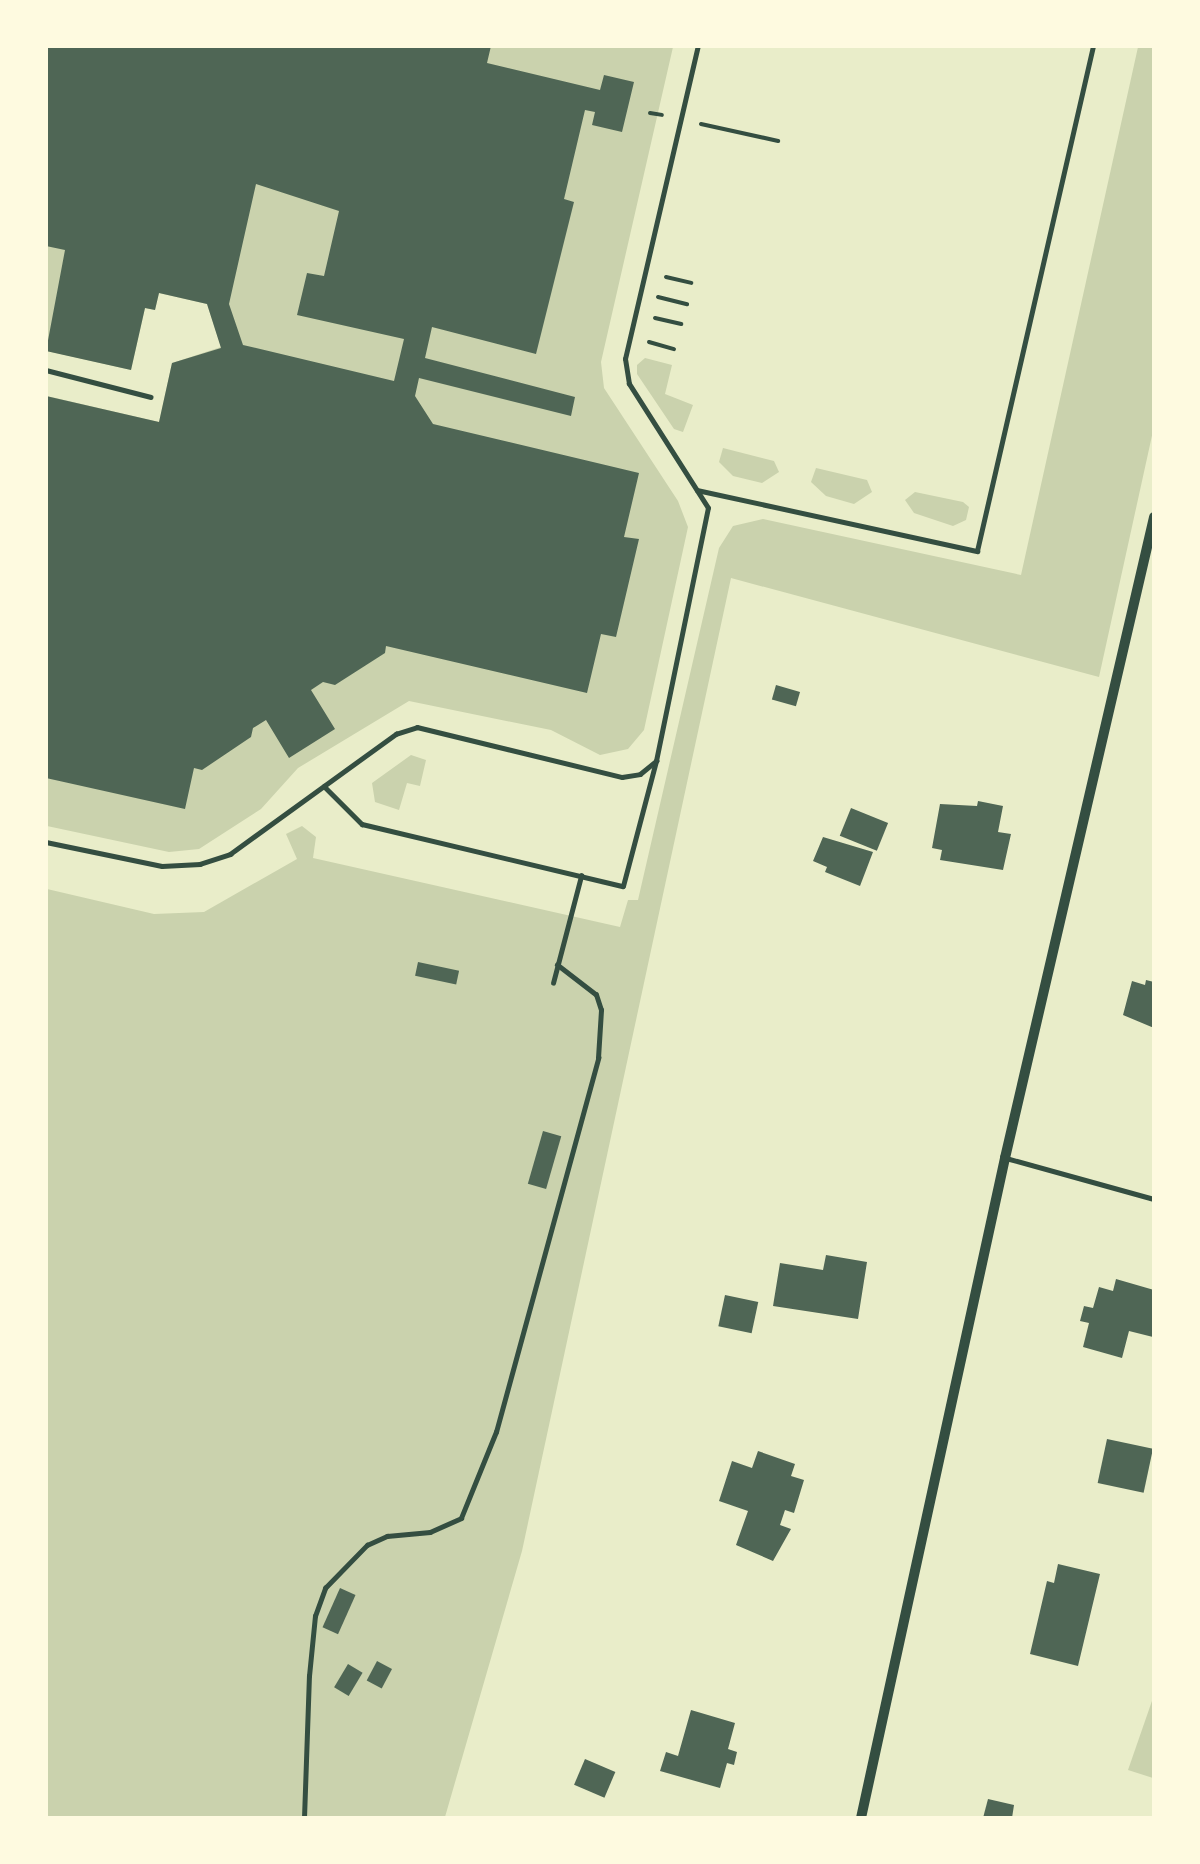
<!DOCTYPE html>
<html>
<head>
<meta charset="utf-8">
<style>
	body { margin:0 }
	#map { position:relative; width:1200px; height:1864px; overflow:hidden; background:#e9edc9; font-family:"Nunito Sans",sans-serif }
	div>[style] { position:absolute }
	[style*='--x'] { left:calc(var(--x)*1px); top:calc(var(--y)*1px); width:calc(var(--w)*1px); rotate:calc(var(--a)*1deg) }
	.green>* { inset:0; background:#cad2ad }
	.building>* { inset:0; background:#4f6655; transform-origin:0 0 }
	.path>* { height:4px; margin:-2px; padding:0 2px; transform-origin:2px; border-radius:2px; background:#344e41 }
	.service>* { height:4.5px; margin:-2.25px; padding:0 2.25px; transform-origin:2.25px; border-radius:2.25px; background:#344e41 }
	.tertiary>* { height:10px; margin:-5px; padding:0 5px; transform-origin:5px; border-radius:5px; background:#344e41 }
	span { translate:-50% -50%; white-space:nowrap; text-align:center; line-height:1.15; -webkit-text-stroke:4.5px #fefae0; paint-order:stroke }
	.frame { position:absolute; inset:0; border:48px solid #fefae0; pointer-events:none }
</style>
</head>
<body>
<div id="map">
	<div class="green">
		<i style="clip-path:polygon(47px 47px,673px 47px,601px 362px,604px 388px,678px 501px,688px 527px,644px 730px,628px 749px,600px 755px,551px 730px,409px 701px,298px 768px,261px 809px,199px 849px,169px 852px,47px 826px,47px 396px,159px 422px,172px 363px,221px 347px,207px 304px,159px 293px,155px 310px,145px 308px,131px 370px,47px 351px)"></i>
		<i style="clip-path:polygon(1138px 47px,1153px 47px,1153px 431px,1099px 677px,731px 578px,522px 1551px,445px 1817px,47px 1818px,47px 889px,154px 914px,204px 912px,297px 859px,286px 834px,302px 826px,316px 837px,313px 858px,620px 927px,628px 900px,638px 900px,719px 548px,733px 526px,763px 519px,1021px 575px)"></i>
		<i style="clip-path:polygon(645px 358px,672px 365px,665px 394px,693px 405px,683px 432px,674px 429px,637px 374px,637px 365px)"></i>
		<i style="clip-path:polygon(723px 448px,774px 461px,779px 472px,762px 483px,733px 476px,719px 462px)"></i>
		<i style="clip-path:polygon(816px 468px,867px 480px,872px 492px,854px 504px,826px 496px,811px 482px)"></i>
		<i style="clip-path:polygon(915px 492px,963px 502px,969px 507px,966px 520px,953px 526px,914px 513px,905px 500px)"></i>
		<i style="clip-path:polygon(411px 755px,426px 760px,420px 786px,407px 783px,399px 810px,375px 802px,372px 783px)"></i>
		<i style="clip-path:polygon(1153px 1698px,1153px 1778px,1128px 1770px)"></i>
	</div>
	<div class="building">
		<i style="clip-path:polygon(evenodd,46px 46px,491px 46px,487px 63px,600px 90px,604px 75px,634px 82px,622px 132px,592px 125px,595px 112px,585px 110px,564px 199px,574px 202px,536px 354px,432px 327px,425px 358px,575px 397px,571px 416px,419px 378px,415px 396px,433px 424px,639px 473px,624px 537px,639px 539px,616px 637px,601px 634px,587px 693px,386px 646px,385px 653px,335px 685px,323px 682px,311px 690px,335px 729px,289px 758px,266px 720px,253px 728px,251px 737px,202px 770px,194px 768px,185px 809px,46px 778px,46px 396px,159px 422px,172px 363px,221px 348px,207px 304px,159px 293px,155px 310px,145px 308px,131px 370px,46px 351px,65px 250px,46px 246px,46px 46px,256px 184px,339px 211px,324px 276px,307px 273px,297px 315px,404px 339px,394px 381px,243px 345px,229px 304px,256px 184px)"></i>
		<i style="left:776px;top:685px;width:25px;height:15px;rotate:16deg"></i>
		<i style="clip-path:polygon(978px 801px,1003px 806px,998px 832px,1011px 834px,1003px 870px,940px 860px,942px 850px,932px 848px,940px 804px,977px 806px)"></i>
		<i style="left:851px;top:808px;width:40px;height:30px;rotate:22deg"></i>
		<i style="clip-path:polygon(823px 837px,873px 852px,860px 886px,825px 872px,827px 867px,813px 861px)"></i>
		<i style="left:418px;top:962px;width:42px;height:14px;rotate:12deg"></i>
		<i style="clip-path:polygon(1146px 980px,1154px 982px,1154px 1028px,1123px 1015px,1132px 981px,1145px 985px)"></i>
		<i style="left:543px;top:1131px;width:19px;height:55px;rotate:16deg"></i>
		<i style="clip-path:polygon(826px 1255px,867px 1262px,858px 1319px,773px 1306px,780px 1263px,823px 1270px)"></i>
		<i style="clip-path:polygon(1116px 1279px,1154px 1290px,1153px 1337px,1129px 1331px,1122px 1358px,1083px 1347px,1089px 1323px,1080px 1321px,1084px 1306px,1093px 1308px,1099px 1287px,1113px 1291px)"></i>
		<i style="left:725px;top:1295px;width:34px;height:32px;rotate:12deg"></i>
		<i style="left:1107px;top:1439px;width:47px;height:45px;rotate:12deg"></i>
		<i style="clip-path:polygon(758px 1451px,795px 1464px,791px 1476px,804px 1480px,794px 1513px,785px 1510px,780px 1525px,791px 1529px,773px 1561px,736px 1545px,748px 1511px,719px 1501px,732px 1461px,752px 1468px)"></i>
		<i style="clip-path:polygon(1058px 1564px,1100px 1574px,1078px 1666px,1030px 1654px,1047px 1581px,1054px 1583px)"></i>
		<i style="left:340px;top:1588px;width:17px;height:43px;rotate:24deg"></i>
		<i style="left:377px;top:1661px;width:17px;height:22px;rotate:28deg"></i>
		<i style="left:348px;top:1664px;width:17px;height:27px;rotate:31deg"></i>
		<i style="clip-path:polygon(691px 1710px,735px 1723px,728px 1749px,737px 1752px,734px 1765px,727px 1763px,720px 1788px,660px 1771px,666px 1752px,678px 1756px)"></i>
		<i style="left:585px;top:1759px;width:33px;height:28px;rotate:23deg"></i>
		<i style="clip-path:polygon(988px 1799px,1014px 1805px,1012px 1818px,983px 1818px)"></i>
	</div>
	<div class="path">
		<i style="--x:650;--y:113;--w:12;--a:9"></i>
		<i style="--x:701;--y:124;--w:79;--a:12.4"></i>
		<i style="--x:666;--y:277;--w:26;--a:13"></i>
		<i style="--x:658;--y:297;--w:30;--a:14"></i>
		<i style="--x:655;--y:318;--w:27;--a:13"></i>
		<i style="--x:649;--y:342;--w:26;--a:16"></i>
	</div>
	<div class="service">
		<i style="--x:46;--y:370;--w:108;--a:14.4"></i>
		<i style="--x:697;--y:490;--w:287;--a:12.3"></i>
		<i style="--x:977;--y:551;--w:518;--a:-77.06"></i>
		<i style="--x:324;--y:786;--w:54;--a:45"></i>
		<i style="--x:362;--y:824;--w:268;--a:13.4"></i>
		<i style="--x:623;--y:886;--w:129;--a:-75.2"></i>
		<i style="--x:46;--y:842;--w:118;--a:11.7"></i>
		<i style="--x:162;--y:866;--w:38;--a:-3"></i>
		<i style="--x:200;--y:864;--w:32;--a:-18"></i>
		<i style="--x:230;--y:854;--w:205;--a:-35.9"></i>
		<i style="--x:396;--y:734;--w:22;--a:-18"></i>
		<i style="--x:417;--y:727;--w:211;--a:13.7"></i>
		<i style="--x:622;--y:777;--w:18;--a:-9"></i>
		<i style="--x:640;--y:774;--w:21;--a:-39"></i>
		<i style="--x:656;--y:761;--w:258;--a:-78.4"></i>
		<i style="--x:708;--y:508;--w:147;--a:-122.5"></i>
		<i style="--x:629;--y:384;--w:25;--a:-99"></i>
		<i style="--x:625;--y:359;--w:321;--a:-76.9"></i>
		<i style="--x:553;--y:983;--w:111;--a:-75.3"></i>
		<i style="--x:1006;--y:1158;--w:154;--a:15.5"></i>
		<i style="--x:304;--y:1818;--w:142;--a:-88"></i>
		<i style="--x:309;--y:1676;--w:60;--a:-84.3"></i>
		<i style="--x:315;--y:1616;--w:30;--a:-70"></i>
		<i style="--x:325;--y:1588;--w:60;--a:-45.7"></i>
		<i style="--x:367;--y:1545;--w:22;--a:-24"></i>
		<i style="--x:387;--y:1536;--w:43;--a:-5.3"></i>
		<i style="--x:430;--y:1532;--w:34;--a:-24"></i>
		<i style="--x:461;--y:1518;--w:93;--a:-67.9"></i>
		<i style="--x:496;--y:1432;--w:388;--a:-74.7"></i>
		<i style="--x:598;--y:1058;--w:48;--a:-86.4"></i>
		<i style="--x:601;--y:1010;--w:16;--a:-108"></i>
		<i style="--x:596;--y:995;--w:49;--a:-142.4"></i>
	</div>
	<div class="tertiary">
		<i style="--x:861;--y:1818;--w:676;--a:-77.69"></i>
		<i style="--x:1005;--y:1158;--w:658;--a:-76.91"></i>
	</div>
	<div class="frame"></div>
</div>
</body>
</html>
